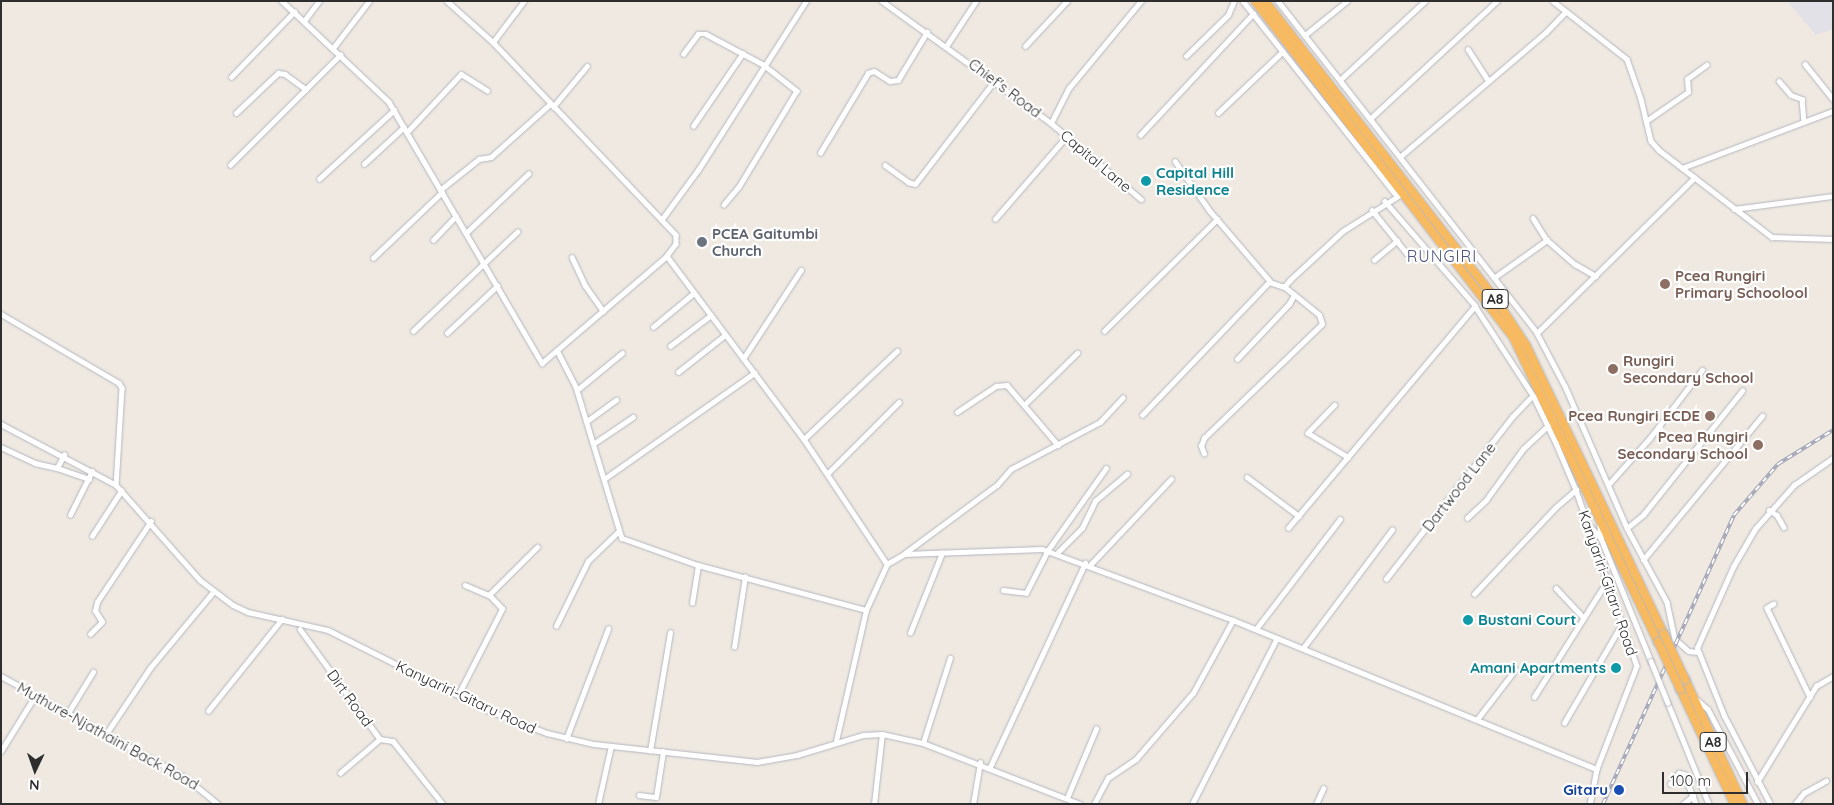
<!DOCTYPE html>
<html>
<head>
<meta charset="utf-8">
<style>
	body { margin:0 }
	#map { position:relative; width:1834px; height:805px; overflow:hidden; background:#efe9e1; font-family:Quicksand,sans-serif }
	div>[style] { position:absolute }
	[style*='--x'] { left:calc(var(--x)*1px); top:calc(var(--y)*1px); width:calc(var(--w)*1px); rotate:calc(var(--a)*1deg) }
	.industrial>* { inset:0; background:#e3e1e8 }
	.roads { filter:drop-shadow(0 0 1px #b4b7c1) drop-shadow(0 0 1px #b4b7c1) }
	.minor>* { height:4.5px; margin:-2.25px; padding:0 2.25px; transform-origin:2.25px; border-radius:2.25px; background:#fff }
	.trunk>* { height:8px; margin:-4px; padding:0 4px; transform-origin:4px; border-radius:4px; background:#f8ba60 }
	.rail>* { height:4px; margin-top:-2px; transform-origin:0; background:repeating-linear-gradient(90deg,#fff 0 5.5px,#a3a6b8 0 11px); box-sizing:border-box; border-block:1px solid #a3a6b8 }
	.bridges { filter:drop-shadow(0 0 1px #b4b7c1) drop-shadow(0 0 1px #b4b7c1) }
	.minor-bridge>* { height:4.5px; margin:-2.25px; padding:0 2.25px; transform-origin:2.25px; border-radius:2.25px; background:#fff }
	.trunk-bridge>* { height:8px; margin:-4px; padding:0 4px; transform-origin:4px; border-radius:4px; background:#f8ba60 }
	.dots>* { width:14px; height:14px; translate:-50% -50%; box-sizing:border-box; border:2px solid #fff; border-radius:50% }
	span { translate:-50% -50%; white-space:nowrap; text-align:center; line-height:1.15; -webkit-text-stroke:4.5px #fff; paint-order:stroke }
	.shield-label span { padding:1px 4px; background:#fff; border:1px solid; border-radius:4px; -webkit-text-stroke-width:0 }
	.shield-label { font-size:14px; color:#2e2e2e; font-weight:700 }
	.street-label { font-size:15px; color:#2e2e2e }
	.culture-label { font-size:15px; color:#0d838f; font-weight:700 }
	.left { translate:0 -50%; text-align:left }
	.right { translate:-100% -50%; text-align:right }
	.worship-label { font-size:15px; color:#5b616d; font-weight:700 }
	.education-label { font-size:15px; color:#785e54; font-weight:700 }
	.transit-label { font-size:15px; color:#164399; font-weight:700 }
	.neighbourhood-label { font-size:16px; color:#4d5680; letter-spacing:1px }
	.frame { position:absolute; inset:0; border:2px solid #2e2e2e; pointer-events:none }
	.north { position:absolute; left:10px; top:745px; width:50px; height:50px; -webkit-text-stroke:4px #fff; paint-order:stroke; rotate:183deg; font-size:14px; font-weight:700; line-height:20px; text-align:center; color:#2e2e2e }
	.north::after { content:''; display:block; margin:auto; width:18px; height:22px; background:#2e2e2e; clip-path:polygon(50% 0,100% 100%,50% 72%,0 100%) }
	.scale { position:absolute; left:1662px; top:772px; width:86px; height:22px; box-sizing:border-box; border:2px solid #2e2e2e; border-top:0; padding-left:6px; font-size:15px; line-height:18px; white-space:nowrap; color:#2e2e2e; -webkit-text-stroke:4px #fff; paint-order:stroke }
</style>
</head>
<body>
<div id="map">
	<div class="industrial">
		<i style="clip-path:polygon(1787px 1px,1833px 1px,1833px 29px,1816px 35px)"></i>
	</div>
	<div class="roads">
		<div class="minor">
			<i style="--x:282;--y:1;--w:147;--a:43.3"></i>
			<i style="--x:389;--y:102;--w:303;--a:59.6"></i>
			<i style="--x:542;--y:363;--w:165;--a:-40.6"></i>
			<i style="--x:447;--y:1;--w:62;--a:41.7"></i>
			<i style="--x:493;--y:42;--w:266;--a:46.5"></i>
			<i style="--x:676;--y:235;--w:9;--a:90"></i>
			<i style="--x:676;--y:244;--w:15;--a:127"></i>
			<i style="--x:667;--y:256;--w:229;--a:53.2"></i>
			<i style="--x:804;--y:439;--w:150;--a:56.4"></i>
			<i style="--x:882;--y:1;--w:208;--a:35.8"></i>
			<i style="--x:1051;--y:123;--w:39;--a:-63"></i>
			<i style="--x:1069;--y:88;--w:113;--a:-50.4"></i>
			<i style="--x:1243;--y:1;--w:248;--a:51.7"></i>
			<i style="--x:1278;--y:1;--w:421;--a:52"></i>
			<i style="--x:1537;--y:333;--w:60;--a:62.2"></i>
			<i style="--x:1565;--y:386;--w:155;--a:66.4"></i>
			<i style="--x:1627;--y:528;--w:84;--a:61.6"></i>
			<i style="--x:1667;--y:602;--w:38;--a:78"></i>
			<i style="--x:1675;--y:639;--w:18;--a:41"></i>
			<i style="--x:1689;--y:651;--w:8;--a:7"></i>
			<i style="--x:1553;--y:1;--w:94;--a:38.1"></i>
			<i style="--x:1627;--y:59;--w:42;--a:70.7"></i>
			<i style="--x:1641;--y:99;--w:43;--a:76.6"></i>
			<i style="--x:1651;--y:141;--w:12;--a:48"></i>
			<i style="--x:1659;--y:150;--w:143;--a:37.6"></i>
			<i style="--x:1772;--y:237;--w:61;--a:1.9"></i>
			<i style="--x:304;--y:21;--w:25;--a:-53"></i>
			<i style="--x:1305;--y:35;--w:54;--a:-39"></i>
			<i style="--x:493;--y:42;--w:51;--a:-52.9"></i>
			<i style="--x:947;--y:45;--w:53;--a:-56.6"></i>
			<i style="--x:1025;--y:46;--w:62;--a:-47"></i>
			<i style="--x:333;--y:48;--w:59;--a:-52.5"></i>
			<i style="--x:1468;--y:49;--w:37;--a:57"></i>
			<i style="--x:683;--y:54;--w:25;--a:-53"></i>
			<i style="--x:698;--y:34;--w:8;--a:0"></i>
			<i style="--x:706;--y:34;--w:66;--a:28.1"></i>
			<i style="--x:764;--y:65;--w:42;--a:38.2"></i>
			<i style="--x:797;--y:91;--w:112;--a:121.1"></i>
			<i style="--x:739;--y:187;--w:23;--a:130"></i>
			<i style="--x:1186;--y:56;--w:59;--a:-44.3"></i>
			<i style="--x:1228;--y:15;--w:15;--a:-67"></i>
			<i style="--x:1805;--y:64;--w:45;--a:51.3"></i>
			<i style="--x:231;--y:77;--w:91;--a:-45.9"></i>
			<i style="--x:1340;--y:80;--w:116;--a:-42.9"></i>
			<i style="--x:1779;--y:81;--w:18;--a:49"></i>
			<i style="--x:1791;--y:95;--w:12;--a:20"></i>
			<i style="--x:1802;--y:99;--w:23;--a:85"></i>
			<i style="--x:553;--y:107;--w:53;--a:-50.3"></i>
			<i style="--x:236;--y:113;--w:58;--a:-43.6"></i>
			<i style="--x:278;--y:73;--w:7;--a:8"></i>
			<i style="--x:285;--y:74;--w:26;--a:36"></i>
			<i style="--x:1218;--y:113;--w:88;--a:-43.6"></i>
			<i style="--x:1371;--y:118;--w:172;--a:-42.9"></i>
			<i style="--x:1646;--y:121;--w:51;--a:-34.6"></i>
			<i style="--x:1688;--y:92;--w:13;--a:-94"></i>
			<i style="--x:1687;--y:79;--w:24;--a:-36"></i>
			<i style="--x:1051;--y:123;--w:118;--a:40.2"></i>
			<i style="--x:693;--y:126;--w:88;--a:-55.6"></i>
			<i style="--x:407;--y:132;--w:79;--a:-47"></i>
			<i style="--x:461;--y:74;--w:31;--a:32"></i>
			<i style="--x:1140;--y:135;--w:166;--a:-47"></i>
			<i style="--x:820;--y:153;--w:93;--a:-59"></i>
			<i style="--x:868;--y:73;--w:6;--a:-18"></i>
			<i style="--x:874;--y:71;--w:19;--a:32"></i>
			<i style="--x:890;--y:81;--w:8;--a:-7"></i>
			<i style="--x:898;--y:80;--w:56;--a:-58.9"></i>
			<i style="--x:1401;--y:156;--w:191;--a:-40.5"></i>
			<i style="--x:1546;--y:32;--w:28;--a:-46"></i>
			<i style="--x:1175;--y:161;--w:61;--a:55"></i>
			<i style="--x:1210;--y:211;--w:92;--a:49.4"></i>
			<i style="--x:364;--y:164;--w:54;--a:-42.8"></i>
			<i style="--x:230;--y:165;--w:156;--a:-45"></i>
			<i style="--x:885;--y:165;--w:29;--a:36"></i>
			<i style="--x:908;--y:182;--w:7;--a:16"></i>
			<i style="--x:915;--y:184;--w:131;--a:-52.4"></i>
			<i style="--x:1682;--y:168;--w:161;--a:-20.7"></i>
			<i style="--x:319;--y:179;--w:102;--a:-42.6"></i>
			<i style="--x:440;--y:190;--w:50;--a:-38.5"></i>
			<i style="--x:479;--y:159;--w:12;--a:-9"></i>
			<i style="--x:491;--y:157;--w:79;--a:-41.9"></i>
			<i style="--x:1734;--y:209;--w:100;--a:-7.5"></i>
			<i style="--x:1372;--y:210;--w:59;--a:51.2"></i>
			<i style="--x:1533;--y:218;--w:26;--a:58"></i>
			<i style="--x:662;--y:219;--w:61;--a:-53.7"></i>
			<i style="--x:698;--y:170;--w:201;--a:-57.4"></i>
			<i style="--x:995;--y:219;--w:108;--a:-49.1"></i>
			<i style="--x:466;--y:233;--w:86;--a:-43.6"></i>
			<i style="--x:433;--y:240;--w:33;--a:-46"></i>
			<i style="--x:572;--y:257;--w:31;--a:65"></i>
			<i style="--x:585;--y:285;--w:32;--a:55"></i>
			<i style="--x:373;--y:258;--w:95;--a:-43.7"></i>
			<i style="--x:1374;--y:260;--w:30;--a:-40"></i>
			<i style="--x:1495;--y:277;--w:64;--a:-35.4"></i>
			<i style="--x:1547;--y:240;--w:37;--a:41"></i>
			<i style="--x:1575;--y:264;--w:24;--a:30"></i>
			<i style="--x:1475;--y:306;--w:108;--a:57"></i>
			<i style="--x:1534;--y:397;--w:51;--a:64.4"></i>
			<i style="--x:1556;--y:443;--w:51;--a:66.9"></i>
			<i style="--x:1576;--y:490;--w:186;--a:70.9"></i>
			<i style="--x:1637;--y:666;--w:110;--a:111.2"></i>
			<i style="--x:1597;--y:769;--w:36;--a:101"></i>
			<i style="--x:1;--y:314;--w:137;--a:30.3"></i>
			<i style="--x:119;--y:383;--w:6;--a:59"></i>
			<i style="--x:122;--y:388;--w:97;--a:93.5"></i>
			<i style="--x:653;--y:327;--w:53;--a:-39.7"></i>
			<i style="--x:413;--y:331;--w:144;--a:-43.6"></i>
			<i style="--x:1104;--y:331;--w:159;--a:-44.7"></i>
			<i style="--x:447;--y:333;--w:69;--a:-43.2"></i>
			<i style="--x:1537;--y:333;--w:221;--a:-44.6"></i>
			<i style="--x:670;--y:346;--w:51;--a:-37.1"></i>
			<i style="--x:557;--y:350;--w:42;--a:62.8"></i>
			<i style="--x:576;--y:387;--w:158;--a:73.1"></i>
			<i style="--x:622;--y:538;--w:81;--a:19.6"></i>
			<i style="--x:698;--y:565;--w:174;--a:15"></i>
			<i style="--x:743;--y:359;--w:106;--a:-56.9"></i>
			<i style="--x:1237;--y:359;--w:76;--a:-46.6"></i>
			<i style="--x:1289;--y:304;--w:10;--a:-61"></i>
			<i style="--x:1294;--y:295;--w:13;--a:-141"></i>
			<i style="--x:1284;--y:287;--w:9;--a:-49"></i>
			<i style="--x:1290;--y:280;--w:72;--a:-42.8"></i>
			<i style="--x:1343;--y:231;--w:71;--a:-32.3"></i>
			<i style="--x:678;--y:372;--w:60;--a:-38.2"></i>
			<i style="--x:577;--y:390;--w:58;--a:-39.4"></i>
			<i style="--x:1025;--y:404;--w:73;--a:-44.4"></i>
			<i style="--x:1335;--y:405;--w:39;--a:134"></i>
			<i style="--x:1308;--y:433;--w:47;--a:31"></i>
			<i style="--x:957;--y:412;--w:47;--a:-33.7"></i>
			<i style="--x:996;--y:386;--w:11;--a:-5"></i>
			<i style="--x:1007;--y:385;--w:79;--a:49.6"></i>
			<i style="--x:1142;--y:415;--w:184;--a:-46.3"></i>
			<i style="--x:1269;--y:282;--w:16;--a:18"></i>
			<i style="--x:587;--y:421;--w:36;--a:-36"></i>
			<i style="--x:1;--y:424;--w:130;--a:27.9"></i>
			<i style="--x:116;--y:485;--w:127;--a:48.5"></i>
			<i style="--x:200;--y:580;--w:41;--a:37.1"></i>
			<i style="--x:233;--y:605;--w:17;--a:25"></i>
			<i style="--x:248;--y:612;--w:82;--a:12.7"></i>
			<i style="--x:328;--y:630;--w:181;--a:26.6"></i>
			<i style="--x:490;--y:711;--w:61;--a:21.1"></i>
			<i style="--x:547;--y:733;--w:48;--a:13.2"></i>
			<i style="--x:594;--y:744;--w:164;--a:6.3"></i>
			<i style="--x:757;--y:762;--w:41;--a:-9.9"></i>
			<i style="--x:797;--y:755;--w:69;--a:-16.9"></i>
			<i style="--x:863;--y:735;--w:19;--a:-3"></i>
			<i style="--x:882;--y:734;--w:42;--a:12.4"></i>
			<i style="--x:923;--y:743;--w:168;--a:21.2"></i>
			<i style="--x:804;--y:439;--w:128;--a:-43.4"></i>
			<i style="--x:593;--y:444;--w:48;--a:-34"></i>
			<i style="--x:1;--y:447;--w:38;--a:25"></i>
			<i style="--x:35;--y:463;--w:23;--a:13"></i>
			<i style="--x:57;--y:468;--w:15;--a:-62"></i>
			<i style="--x:1204;--y:454;--w:9;--a:-111"></i>
			<i style="--x:1201;--y:446;--w:9;--a:-69"></i>
			<i style="--x:1204;--y:438;--w:164;--a:-44"></i>
			<i style="--x:1322;--y:324;--w:9;--a:-108"></i>
			<i style="--x:1319;--y:315;--w:32;--a:-141"></i>
			<i style="--x:57;--y:468;--w:34;--a:19"></i>
			<i style="--x:828;--y:473;--w:100;--a:-45"></i>
			<i style="--x:1247;--y:477;--w:65;--a:36.9"></i>
			<i style="--x:604;--y:479;--w:184;--a:-35.2"></i>
			<i style="--x:1608;--y:485;--w:62;--a:-48.3"></i>
			<i style="--x:1649;--y:439;--w:87;--a:-52.5"></i>
			<i style="--x:1769;--y:510;--w:9;--a:32"></i>
			<i style="--x:1777;--y:515;--w:14;--a:60"></i>
			<i style="--x:70;--y:515;--w:49;--a:-63.4"></i>
			<i style="--x:1467;--y:518;--w:26;--a:-43"></i>
			<i style="--x:1486;--y:500;--w:63;--a:-54"></i>
			<i style="--x:1523;--y:449;--w:34;--a:-43"></i>
			<i style="--x:1600;--y:525;--w:13;--a:86"></i>
			<i style="--x:1601;--y:538;--w:133;--a:67.9"></i>
			<i style="--x:1590;--y:526;--w:16;--a:47"></i>
			<i style="--x:1288;--y:528;--w:290;--a:-49.9"></i>
			<i style="--x:1475;--y:306;--w:138;--a:-130.9"></i>
			<i style="--x:1627;--y:528;--w:21;--a:-39"></i>
			<i style="--x:1643;--y:515;--w:159;--a:-51.4"></i>
			<i style="--x:92;--y:536;--w:54;--a:-57.2"></i>
			<i style="--x:1058;--y:552;--w:34;--a:-45"></i>
			<i style="--x:1082;--y:528;--w:30;--a:-64"></i>
			<i style="--x:1095;--y:501;--w:42;--a:-40.2"></i>
			<i style="--x:905;--y:553;--w:114;--a:-36.5"></i>
			<i style="--x:997;--y:485;--w:21;--a:-49"></i>
			<i style="--x:1011;--y:469;--w:101;--a:-27.8"></i>
			<i style="--x:1100;--y:422;--w:33;--a:-47"></i>
			<i style="--x:1643;--y:560;--w:187;--a:-50.4"></i>
			<i style="--x:1090;--y:565;--w:118;--a:-46.7"></i>
			<i style="--x:1386;--y:579;--w:205;--a:-52.1"></i>
			<i style="--x:1512;--y:417;--w:29;--a:-46"></i>
			<i style="--x:465;--y:585;--w:26;--a:23"></i>
			<i style="--x:1556;--y:588;--w:40;--a:47"></i>
			<i style="--x:1003;--y:590;--w:23;--a:7"></i>
			<i style="--x:1026;--y:593;--w:48;--a:-62.9"></i>
			<i style="--x:1048;--y:550;--w:100;--a:-54.7"></i>
			<i style="--x:1474;--y:594;--w:118;--a:-46.7"></i>
			<i style="--x:1555;--y:508;--w:28;--a:-41"></i>
			<i style="--x:692;--y:603;--w:38;--a:-81"></i>
			<i style="--x:1774;--y:604;--w:8;--a:150"></i>
			<i style="--x:1767;--y:608;--w:99;--a:64.2"></i>
			<i style="--x:556;--y:626;--w:72;--a:-63.8"></i>
			<i style="--x:588;--y:561;--w:43;--a:-44.1"></i>
			<i style="--x:300;--y:629;--w:136;--a:54"></i>
			<i style="--x:380;--y:739;--w:13;--a:9"></i>
			<i style="--x:393;--y:741;--w:80;--a:51.6"></i>
			<i style="--x:1256;--y:629;--w:138;--a:-52.6"></i>
			<i style="--x:910;--y:633;--w:86;--a:-68.2"></i>
			<i style="--x:90;--y:634;--w:17;--a:-45"></i>
			<i style="--x:102;--y:622;--w:13;--a:-122"></i>
			<i style="--x:95;--y:611;--w:9;--a:-77"></i>
			<i style="--x:97;--y:602;--w:97;--a:-56.3"></i>
			<i style="--x:734;--y:647;--w:71;--a:-81.1"></i>
			<i style="--x:1303;--y:648;--w:148;--a:-53"></i>
			<i style="--x:1;--y:676;--w:210;--a:28.8"></i>
			<i style="--x:185;--y:777;--w:43;--a:39.3"></i>
			<i style="--x:458;--y:695;--w:97;--a:-62.9"></i>
			<i style="--x:502;--y:609;--w:19;--a:-133"></i>
			<i style="--x:489;--y:595;--w:68;--a:-45"></i>
			<i style="--x:1534;--y:697;--w:137;--a:-57.8"></i>
			<i style="--x:1694;--y:697;--w:18;--a:41"></i>
			<i style="--x:1708;--y:709;--w:107;--a:62.2"></i>
			<i style="--x:1668;--y:703;--w:109;--a:67.9"></i>
			<i style="--x:208;--y:711;--w:118;--a:-51.2"></i>
			<i style="--x:68;--y:713;--w:48;--a:-58.6"></i>
			<i style="--x:1478;--y:718;--w:61;--a:-52.4"></i>
			<i style="--x:1564;--y:723;--w:117;--a:-59.7"></i>
			<i style="--x:106;--y:734;--w:79;--a:-56.3"></i>
			<i style="--x:150;--y:668;--w:99;--a:-50.3"></i>
			<i style="--x:566;--y:739;--w:118;--a:-69.1"></i>
			<i style="--x:836;--y:741;--w:134;--a:-77.1"></i>
			<i style="--x:866;--y:610;--w:51;--a:-65.5"></i>
			<i style="--x:887;--y:564;--w:20;--a:-30"></i>
			<i style="--x:904;--y:554;--w:138;--a:-2.1"></i>
			<i style="--x:1042;--y:549;--w:204;--a:20.4"></i>
			<i style="--x:1233;--y:620;--w:393;--a:22.3"></i>
			<i style="--x:923;--y:743;--w:89;--a:-72.4"></i>
			<i style="--x:1;--y:751;--w:65;--a:-58.3"></i>
			<i style="--x:650;--y:751;--w:120;--a:-80.4"></i>
			<i style="--x:990;--y:767;--w:225;--a:-65"></i>
			<i style="--x:340;--y:773;--w:52;--a:-40.4"></i>
			<i style="--x:1757;--y:782;--w:113;--a:-58.4"></i>
			<i style="--x:1816;--y:686;--w:20;--a:-30"></i>
			<i style="--x:1670;--y:784;--w:14;--a:-51"></i>
			<i style="--x:1679;--y:773;--w:5;--a:11"></i>
			<i style="--x:1684;--y:774;--w:32;--a:68"></i>
			<i style="--x:639;--y:795;--w:17;--a:7"></i>
			<i style="--x:656;--y:797;--w:46;--a:-81.2"></i>
			<i style="--x:1067;--y:798;--w:75;--a:-67.2"></i>
			<i style="--x:598;--y:804;--w:59;--a:-77.4"></i>
			<i style="--x:874;--y:804;--w:70;--a:-83.5"></i>
			<i style="--x:973;--y:804;--w:42;--a:-80.3"></i>
			<i style="--x:1094;--y:804;--w:30;--a:-62"></i>
			<i style="--x:1108;--y:778;--w:34;--a:-34"></i>
			<i style="--x:1136;--y:759;--w:87;--a:-49.2"></i>
			<i style="--x:1193;--y:693;--w:83;--a:-61.3"></i>
			<i style="--x:1192;--y:804;--w:186;--a:-62.9"></i>
			<i style="--x:1316;--y:804;--w:17;--a:-65"></i>
			<i style="--x:1683;--y:804;--w:13;--a:-39"></i>
			<i style="--x:1770;--y:804;--w:99;--a:-117.6"></i>
			<i style="--x:1724;--y:716;--w:73;--a:-111.7"></i>
			<i style="--x:1697;--y:648;--w:89;--a:-66"></i>
			<i style="--x:1733;--y:567;--w:44;--a:-59.9"></i>
			<i style="--x:1755;--y:529;--w:59;--a:-48.4"></i>
			<i style="--x:1794;--y:485;--w:47;--a:-34.7"></i>
			<i style="--x:1795;--y:804;--w:14;--a:-51"></i>
			<i style="--x:1804;--y:793;--w:25;--a:-29"></i>
		</div>
		<div class="trunk">
			<i style="--x:1255;--y:1;--w:424;--a:52.5"></i>
			<i style="--x:1513;--y:337;--w:338;--a:64.6"></i>
			<i style="--x:1265;--y:1;--w:383;--a:52.3"></i>
			<i style="--x:1499;--y:304;--w:49;--a:56.6"></i>
			<i style="--x:1526;--y:345;--w:320;--a:64.5"></i>
			<i style="--x:1685;--y:679;--w:138;--a:65.1"></i>
			<i style="--x:1680;--y:689;--w:127;--a:64.8"></i>
		</div>
	</div>
	<div class="rail">
		<i style="--x:1603;--y:804;--w:317;--a:-65.6"></i>
		<i style="--x:1734;--y:515;--w:67;--a:-49.2"></i>
		<i style="--x:1778;--y:464;--w:65;--a:-31.7"></i>
	</div>
	<div class="bridges">
		<div class="minor-bridge">
			<i style="--x:1651;--y:661;--w:45;--a:68"></i>
		</div>
		<div class="trunk-bridge">
			<i style="--x:1664;--y:634;--w:50;--a:65"></i>
			<i style="--x:1658;--y:642;--w:52;--a:64.9"></i>
		</div>
	</div>
	<div class="dots">
		<i style="left:1146px;top:181px;background:#0f9aa8"></i>
		<i style="left:702px;top:242px;background:#6b7280"></i>
		<i style="left:1665px;top:284px;background:#8d6e63"></i>
		<i style="left:1613px;top:369px;background:#8d6e63"></i>
		<i style="left:1710px;top:416px;background:#8d6e63"></i>
		<i style="left:1758px;top:445px;background:#8d6e63"></i>
		<i style="left:1468px;top:620px;background:#0f9aa8"></i>
		<i style="left:1616px;top:668px;background:#0f9aa8"></i>
		<i style="left:1619px;top:790px;background:#1a4fb4"></i>
	</div>
	<div class="shield-label">
		<span style="left:1495px;top:299px">A8</span>
		<span style="left:1713px;top:742px">A8</span>
	</div>
	<div class="street-label">
		<span style="left:1005px;top:88px;rotate:37deg">Chief's Road</span>
		<span style="left:1096px;top:161px;rotate:40deg">Capital Lane</span>
		<span style="left:1459px;top:487px;rotate:-52deg">Dartwood Lane</span>
		<span style="left:1608px;top:583px;rotate:71deg">Kanyariri-Gitaru Road</span>
		<span style="left:466px;top:697px;rotate:25deg">Kanyariri-Gitaru Road</span>
		<span style="left:350px;top:698px;rotate:54deg">Dirt Road</span>
		<span style="left:108px;top:736px;rotate:29deg">Muthure-Njathaini Back Road</span>
	</div>
	<div class="culture-label">
		<span class="left" style="left:1156px;top:181px">Capital Hill<br>Residence</span>
		<span class="left" style="left:1478px;top:620px">Bustani Court</span>
		<span class="right" style="left:1606px;top:668px">Amani Apartments</span>
	</div>
	<div class="worship-label">
		<span class="left" style="left:712px;top:242px">PCEA Gaitumbi<br>Church</span>
	</div>
	<div class="education-label">
		<span class="left" style="left:1675px;top:284px">Pcea Rungiri<br>Primary Schoolool</span>
		<span class="left" style="left:1623px;top:369px">Rungiri<br>Secondary School</span>
		<span class="right" style="left:1700px;top:416px">Pcea Rungiri ECDE</span>
		<span class="right" style="left:1748px;top:445px">Pcea Rungiri<br>Secondary School</span>
	</div>
	<div class="transit-label">
		<span class="right" style="left:1608px;top:790px">Gitaru</span>
	</div>
	<div class="neighbourhood-label">
		<span style="left:1442px;top:256px">RUNGIRI</span>
	</div>
	<div class="frame"></div>
	<div class="north">N</div>
	<div class="scale">100 m</div>
</div>
</body>
</html>
